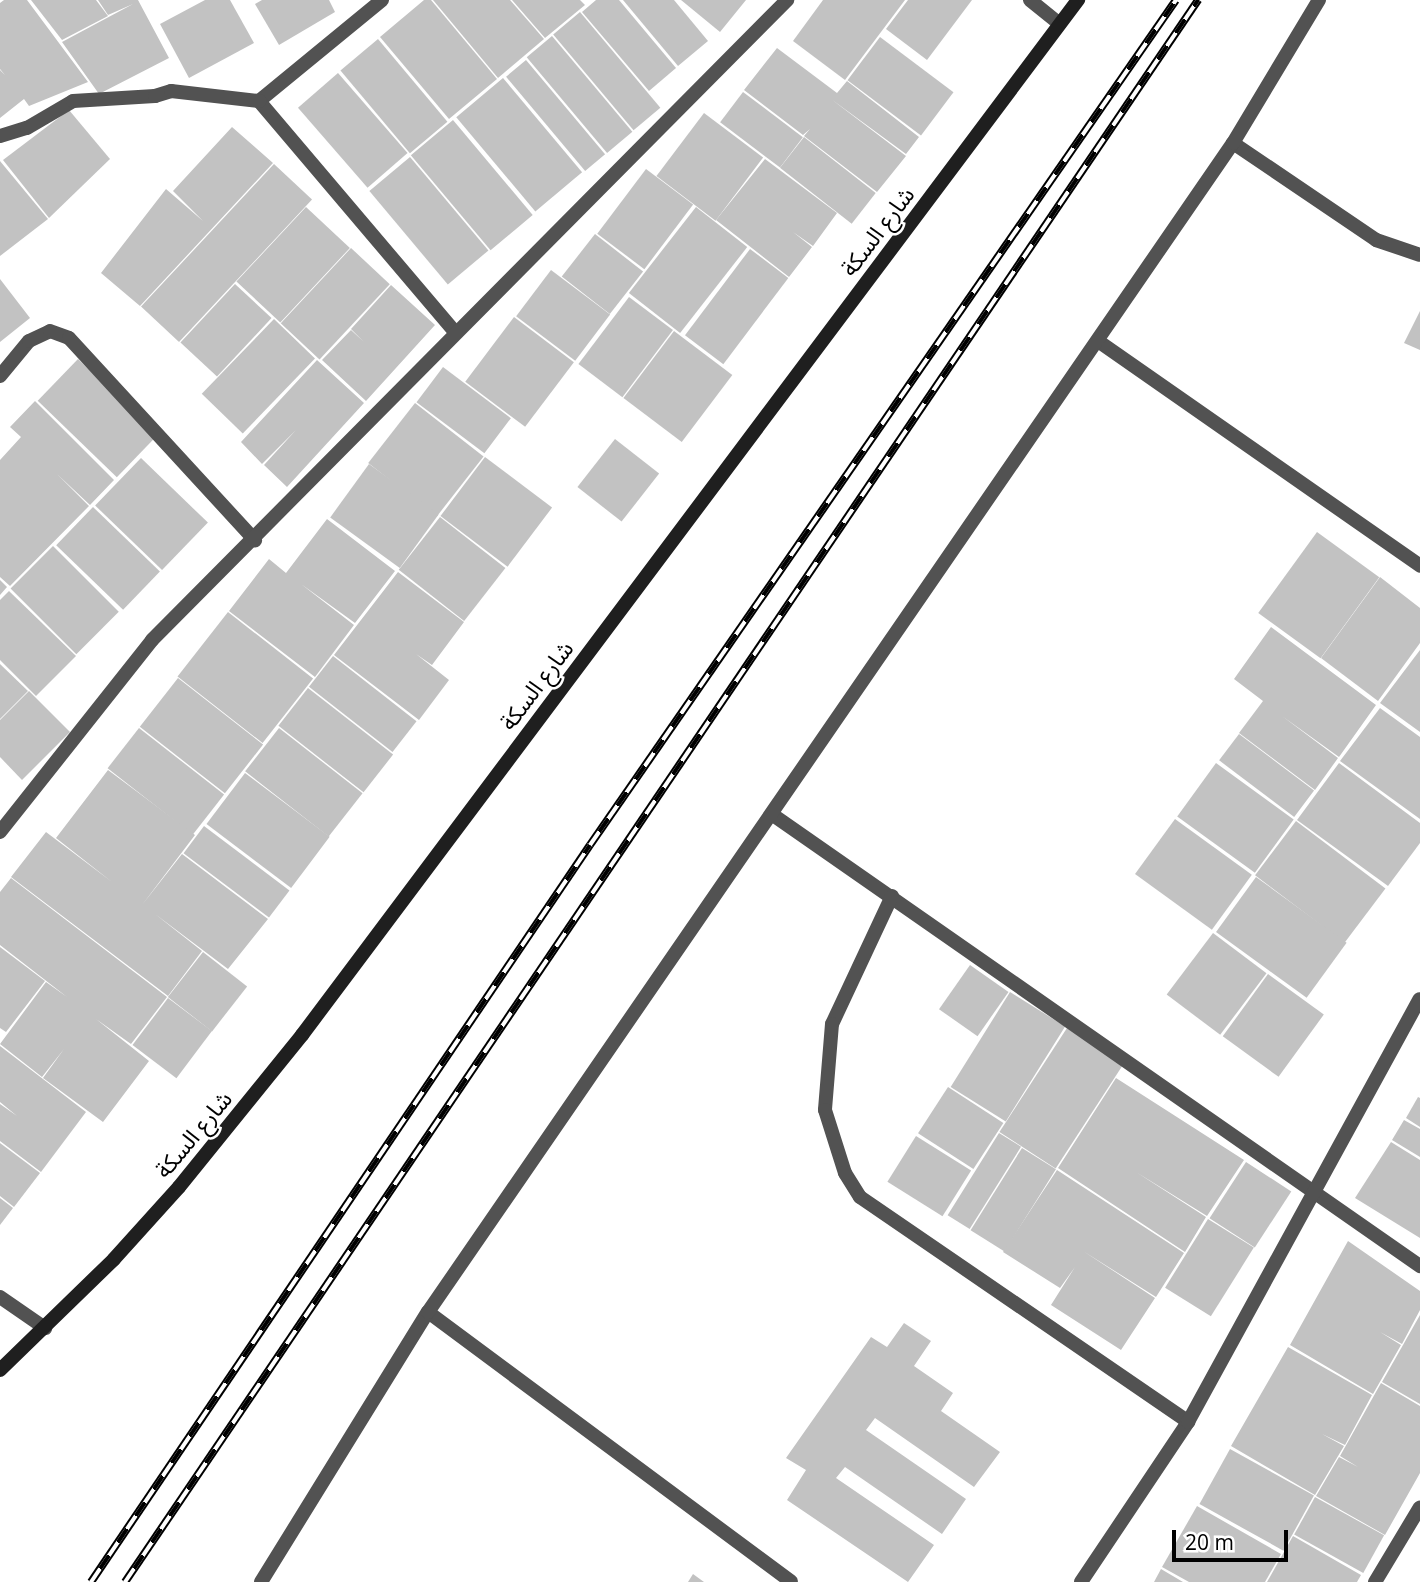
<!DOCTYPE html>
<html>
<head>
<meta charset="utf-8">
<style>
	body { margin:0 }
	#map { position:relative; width:1420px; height:1582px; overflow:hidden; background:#fff; font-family:"Open Sans","Noto Sans Arabic",sans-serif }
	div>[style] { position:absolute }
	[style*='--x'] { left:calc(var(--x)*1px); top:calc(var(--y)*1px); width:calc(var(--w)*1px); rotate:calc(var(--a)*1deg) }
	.building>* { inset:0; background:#c2c2c2; transform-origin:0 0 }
	.street>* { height:14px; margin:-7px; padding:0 7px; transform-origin:7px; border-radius:7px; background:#525252 }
	.secondary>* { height:14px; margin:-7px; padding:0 7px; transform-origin:7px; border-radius:7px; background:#1f1f1f }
	.rail>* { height:8px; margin-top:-4px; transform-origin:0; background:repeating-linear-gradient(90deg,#fff 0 16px,#000 0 32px); box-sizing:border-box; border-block:2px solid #000 }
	span { translate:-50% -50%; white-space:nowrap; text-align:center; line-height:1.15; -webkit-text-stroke:5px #fff; paint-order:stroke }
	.street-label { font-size:23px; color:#000 }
	.scale { position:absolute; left:1172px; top:1530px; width:116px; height:32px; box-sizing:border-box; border:4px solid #000; border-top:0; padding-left:9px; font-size:21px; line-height:24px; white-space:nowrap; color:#000; -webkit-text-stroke:5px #fff; paint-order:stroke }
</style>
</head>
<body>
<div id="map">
	<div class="building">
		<i style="clip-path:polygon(4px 0,27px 0,88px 82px,29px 106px,24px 99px,0 118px,0 70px,5px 75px,0 69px,0 3px)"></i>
		<i style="clip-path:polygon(31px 0,96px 0,108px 16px,62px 40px)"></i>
		<i style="clip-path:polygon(98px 0,138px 0,169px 58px,99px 94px,62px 42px,133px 4px,108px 15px)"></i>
		<i style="clip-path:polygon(205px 0,230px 0,254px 43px,189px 78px,160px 24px)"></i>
		<i style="clip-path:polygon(262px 0,329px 0,335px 12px,279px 45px,255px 4px)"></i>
		<i style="clip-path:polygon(424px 0,431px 0,497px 79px,449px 119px,380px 37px)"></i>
		<i style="clip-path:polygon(433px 0,510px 0,544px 39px,498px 78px)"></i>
		<i style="clip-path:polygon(512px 0,580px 0,585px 5px,545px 38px)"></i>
		<i style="clip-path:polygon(596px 0,619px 0,676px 68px,649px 91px,582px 12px)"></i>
		<i style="clip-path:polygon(623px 0,674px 0,708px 41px,678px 66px)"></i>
		<i style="clip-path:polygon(681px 0,746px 0,720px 32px)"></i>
		<i style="clip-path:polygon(823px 0,905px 0,845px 80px,793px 41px)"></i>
		<i style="clip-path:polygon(908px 0,972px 0,927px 60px,886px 29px)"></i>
		<i style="left:580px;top:12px;width:125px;height:35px;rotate:50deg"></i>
		<i style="left:552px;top:36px;width:125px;height:33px;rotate:50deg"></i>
		<i style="left:880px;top:37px;width:92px;height:54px;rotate:37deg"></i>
		<i style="left:378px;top:39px;width:108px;height:49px;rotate:50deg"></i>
		<i style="clip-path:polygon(777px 48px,837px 93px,847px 81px,919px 137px,906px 154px,831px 99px,906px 156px,877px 192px,804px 136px,810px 129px,803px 135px,744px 90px)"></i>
		<i style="left:526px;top:60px;width:123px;height:26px;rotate:50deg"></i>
		<i style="left:338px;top:73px;width:106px;height:53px;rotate:49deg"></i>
		<i style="left:503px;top:78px;width:123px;height:61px;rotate:50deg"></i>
		<i style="left:743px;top:92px;width:75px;height:38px;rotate:37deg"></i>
		<i style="clip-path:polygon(69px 110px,110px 159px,49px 218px,3px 160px)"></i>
		<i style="left:704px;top:113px;width:74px;height:79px;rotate:37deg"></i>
		<i style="left:453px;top:120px;width:124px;height:55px;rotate:50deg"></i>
		<i style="clip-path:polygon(232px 127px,273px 163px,140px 306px,101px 273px,166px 189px,203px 221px,173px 191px)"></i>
		<i style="left:804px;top:137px;width:91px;height:39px;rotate:38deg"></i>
		<i style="left:410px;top:157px;width:122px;height:53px;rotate:50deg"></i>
		<i style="clip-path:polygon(765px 159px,837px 213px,813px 246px,793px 232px,812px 247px,789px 277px,716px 220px)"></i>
		<i style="clip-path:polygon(0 161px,48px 219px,0 256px)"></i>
		<i style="left:274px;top:164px;width:52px;height:195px;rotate:43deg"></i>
		<i style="left:646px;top:169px;width:59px;height:81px;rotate:37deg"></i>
		<i style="left:306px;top:207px;width:60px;height:102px;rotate:43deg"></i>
		<i style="left:696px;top:207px;width:65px;height:109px;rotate:38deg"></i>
		<i style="left:595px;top:234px;width:61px;height:54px;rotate:38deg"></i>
		<i style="left:351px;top:248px;width:53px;height:103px;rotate:43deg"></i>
		<i style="left:750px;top:249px;width:48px;height:108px;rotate:37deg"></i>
		<i style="left:551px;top:270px;width:74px;height:58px;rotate:37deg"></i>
		<i style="clip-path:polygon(0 279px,30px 318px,0 342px)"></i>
		<i style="left:235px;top:284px;width:50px;height:80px;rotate:43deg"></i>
		<i style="clip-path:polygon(391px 285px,435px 325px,366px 401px,322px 360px,351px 330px,364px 342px,351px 329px)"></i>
		<i style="left:629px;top:297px;width:55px;height:84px;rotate:37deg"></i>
		<i style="clip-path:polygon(1420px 311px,1420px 350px,1404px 343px)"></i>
		<i style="left:514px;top:317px;width:75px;height:81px;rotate:37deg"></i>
		<i style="left:274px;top:319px;width:57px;height:104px;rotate:44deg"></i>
		<i style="left:674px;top:331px;width:73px;height:84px;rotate:37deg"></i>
		<i style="left:78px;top:359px;width:110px;height:58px;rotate:44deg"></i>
		<i style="clip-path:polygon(317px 360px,364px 403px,287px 487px,264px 465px,296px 430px,262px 464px,241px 442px)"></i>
		<i style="left:443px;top:367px;width:85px;height:44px;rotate:37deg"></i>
		<i style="clip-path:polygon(35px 401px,114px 480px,90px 505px,57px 474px,89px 506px,10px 586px,0 577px,0 460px,21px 437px,10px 427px)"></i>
		<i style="left:415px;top:403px;width:87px;height:76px;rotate:38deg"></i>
		<i style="left:615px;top:439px;width:56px;height:61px;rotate:38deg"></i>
		<i style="left:485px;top:457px;width:84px;height:74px;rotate:37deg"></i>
		<i style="left:141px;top:458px;width:93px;height:66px;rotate:44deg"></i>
		<i style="left:369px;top:464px;width:86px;height:66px;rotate:36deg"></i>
		<i style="left:93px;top:507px;width:93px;height:53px;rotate:44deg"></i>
		<i style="left:440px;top:517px;width:83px;height:67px;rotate:38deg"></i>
		<i style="clip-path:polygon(327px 519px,395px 571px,355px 623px,301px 584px,354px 625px,315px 677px,229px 611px,269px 559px,286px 573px)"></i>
		<i style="left:1317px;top:532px;width:77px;height:100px;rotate:36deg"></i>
		<i style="left:53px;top:546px;width:93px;height:60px;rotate:45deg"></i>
		<i style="clip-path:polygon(398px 572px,464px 622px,432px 665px,416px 654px,449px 680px,419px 720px,334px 655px)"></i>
		<i style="clip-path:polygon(1380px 577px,1420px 608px,1420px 643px,1378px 701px,1321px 658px)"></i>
		<i style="clip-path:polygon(0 580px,7px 587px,0 595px)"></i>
		<i style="clip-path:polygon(9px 591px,76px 656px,36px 696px,0 660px,0 600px)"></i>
		<i style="left:228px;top:612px;width:108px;height:82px;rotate:38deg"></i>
		<i style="clip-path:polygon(1271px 627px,1376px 705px,1339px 757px,1282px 716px,1338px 758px,1315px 790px,1239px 733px,1263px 701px,1234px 679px)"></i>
		<i style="clip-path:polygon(1420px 650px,1420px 732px,1380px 703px)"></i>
		<i style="left:333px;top:656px;width:106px;height:39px;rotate:38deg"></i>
		<i style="clip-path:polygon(0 664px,28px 691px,0 719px)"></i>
		<i style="left:178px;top:678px;width:108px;height:62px;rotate:38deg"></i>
		<i style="left:308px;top:688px;width:108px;height:48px;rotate:38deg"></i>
		<i style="clip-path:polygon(29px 691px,70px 732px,22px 780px,0 757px,0 720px)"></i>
		<i style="clip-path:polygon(1380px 708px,1420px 737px,1420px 819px,1340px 761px)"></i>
		<i style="left:139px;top:728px;width:108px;height:51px;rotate:38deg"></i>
		<i style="left:279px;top:728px;width:106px;height:55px;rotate:38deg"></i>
		<i style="left:1239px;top:734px;width:94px;height:33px;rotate:37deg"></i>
		<i style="left:1216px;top:763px;width:96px;height:66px;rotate:36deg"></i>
		<i style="clip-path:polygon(1339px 763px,1420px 823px,1420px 843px,1388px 886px,1297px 820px)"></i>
		<i style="clip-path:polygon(108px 770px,195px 835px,142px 905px,182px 854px,268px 919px,228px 969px,155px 914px,202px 951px,168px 996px,11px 877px,46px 832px,112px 882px,56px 838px)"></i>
		<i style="left:245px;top:773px;width:106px;height:64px;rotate:37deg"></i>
		<i style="left:1175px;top:819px;width:95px;height:68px;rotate:36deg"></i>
		<i style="left:1296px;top:821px;width:112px;height:68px;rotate:37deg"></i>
		<i style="left:204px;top:826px;width:107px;height:34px;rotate:37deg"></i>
		<i style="left:1256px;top:877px;width:112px;height:68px;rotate:36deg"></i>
		<i style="clip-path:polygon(11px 878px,167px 997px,131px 1044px,96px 1019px,149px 1061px,103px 1122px,43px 1078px,64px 1049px,42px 1077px,0 1044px,46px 982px,67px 997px,0 945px,0 892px)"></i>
		<i style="left:1213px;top:933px;width:67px;height:77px;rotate:37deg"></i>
		<i style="clip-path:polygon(0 947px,45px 981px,6px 1032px,0 1028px)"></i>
		<i style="left:203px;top:952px;width:56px;height:57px;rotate:38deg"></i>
		<i style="left:970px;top:965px;width:47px;height:54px;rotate:35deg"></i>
		<i style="left:1268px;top:974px;width:69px;height:77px;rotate:36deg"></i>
		<i style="left:1010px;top:992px;width:65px;height:112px;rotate:32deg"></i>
		<i style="left:168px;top:998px;width:55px;height:59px;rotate:37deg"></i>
		<i style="left:1067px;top:1028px;width:67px;height:124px;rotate:33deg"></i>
		<i style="clip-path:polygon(0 1046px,86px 1112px,41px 1172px,0 1141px,0 1104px,17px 1116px,0 1102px)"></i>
		<i style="clip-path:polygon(1116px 1078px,1244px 1160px,1207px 1216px,1136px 1172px,1206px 1217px,1185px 1252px,1058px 1168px)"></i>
		<i style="left:948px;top:1087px;width:66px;height:55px;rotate:33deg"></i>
		<i style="clip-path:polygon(1418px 1097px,1420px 1098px,1420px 1127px,1406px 1118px)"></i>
		<i style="clip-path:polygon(1404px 1120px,1420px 1129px,1420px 1157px,1392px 1140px)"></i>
		<i style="left:999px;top:1133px;width:26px;height:97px;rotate:32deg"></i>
		<i style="left:916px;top:1136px;width:65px;height:54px;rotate:32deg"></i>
		<i style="clip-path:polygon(1391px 1142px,1420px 1160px,1420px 1238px,1355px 1198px)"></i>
		<i style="clip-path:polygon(0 1143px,40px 1173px,14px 1207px,0 1196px)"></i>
		<i style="left:1022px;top:1148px;width:40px;height:97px;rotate:32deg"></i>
		<i style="left:1246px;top:1162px;width:54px;height:67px;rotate:33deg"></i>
		<i style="clip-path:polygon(1057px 1170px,1184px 1253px,1156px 1297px,1083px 1251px,1155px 1298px,1121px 1350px,1051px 1305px,1075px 1267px,1060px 1288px,1003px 1252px)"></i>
		<i style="clip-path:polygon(0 1198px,13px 1208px,0 1225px)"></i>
		<i style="left:1208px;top:1219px;width:54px;height:81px;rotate:32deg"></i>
		<i style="clip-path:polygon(1348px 1241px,1420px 1291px,1420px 1310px,1402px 1344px,1380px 1332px,1401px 1345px,1373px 1394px,1290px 1345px)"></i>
		<i style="clip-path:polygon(1420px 1315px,1420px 1404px,1382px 1382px)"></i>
		<i style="clip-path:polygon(904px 1323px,931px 1341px,914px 1366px,953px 1393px,941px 1411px,1000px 1452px,974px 1487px,875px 1418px,866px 1430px,966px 1499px,942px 1534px,845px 1467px,836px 1478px,934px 1545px,908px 1582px,787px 1500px,806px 1470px,786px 1458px,871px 1337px,887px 1347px)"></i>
		<i style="clip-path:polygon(1288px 1347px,1372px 1395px,1345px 1445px,1322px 1434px,1344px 1446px,1315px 1495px,1231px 1446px)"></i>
		<i style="clip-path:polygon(1381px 1383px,1420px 1406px,1420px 1473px,1385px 1535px,1316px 1496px,1339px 1457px,1358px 1467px,1340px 1456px)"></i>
		<i style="left:1230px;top:1449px;width:96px;height:63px;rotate:29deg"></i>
		<i style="left:1315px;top:1497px;width:79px;height:43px;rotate:29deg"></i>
		<i style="clip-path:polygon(1197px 1506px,1281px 1554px,1265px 1582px,1189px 1582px,1162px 1567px)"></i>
		<i style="clip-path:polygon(1293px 1536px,1361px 1575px,1357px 1582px,1267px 1582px)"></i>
		<i style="clip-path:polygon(1161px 1569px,1183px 1582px,1154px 1582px)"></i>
		<i style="clip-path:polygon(693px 1574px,704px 1582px,688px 1582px)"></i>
	</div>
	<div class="street">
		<i style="--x:382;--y:0;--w:159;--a:140.6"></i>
		<i style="--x:259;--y:101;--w:303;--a:49.7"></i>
		<i style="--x:1030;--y:0;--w:38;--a:39"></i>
		<i style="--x:0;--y:136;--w:28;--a:-17"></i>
		<i style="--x:27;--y:128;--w:53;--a:-30.4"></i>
		<i style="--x:73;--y:101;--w:82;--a:-3.5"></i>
		<i style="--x:155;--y:96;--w:17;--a:-17"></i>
		<i style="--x:171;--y:91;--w:89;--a:6.5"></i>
		<i style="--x:1233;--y:143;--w:173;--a:34.1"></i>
		<i style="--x:1376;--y:240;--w:46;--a:18.8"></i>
		<i style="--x:1098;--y:341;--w:393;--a:34.9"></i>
		<i style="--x:0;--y:376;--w:45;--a:-50.4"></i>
		<i style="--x:29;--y:341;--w:23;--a:-25"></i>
		<i style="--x:50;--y:331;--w:20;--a:20"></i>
		<i style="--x:69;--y:338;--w:275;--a:47.4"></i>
		<i style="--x:773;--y:815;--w:789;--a:34.88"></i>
		<i style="--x:0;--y:832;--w:245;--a:-51.6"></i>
		<i style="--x:152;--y:640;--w:902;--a:-45.22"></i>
		<i style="--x:892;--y:896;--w:141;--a:115.1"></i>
		<i style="--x:832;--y:1024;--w:86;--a:94.7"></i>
		<i style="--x:825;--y:1110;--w:66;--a:72.4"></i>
		<i style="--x:845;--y:1173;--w:28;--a:58"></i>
		<i style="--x:860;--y:1197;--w:398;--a:34.4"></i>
		<i style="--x:0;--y:1297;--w:55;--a:34.6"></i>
		<i style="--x:428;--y:1312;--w:452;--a:36.6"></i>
		<i style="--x:261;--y:1582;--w:317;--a:-58.3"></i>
		<i style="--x:428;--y:1312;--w:1419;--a:-55.45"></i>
		<i style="--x:1233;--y:143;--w:167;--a:-59"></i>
		<i style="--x:1081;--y:1582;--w:192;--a:-56.2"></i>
		<i style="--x:1188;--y:1422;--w:482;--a:-61.3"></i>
		<i style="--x:1375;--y:1582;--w:87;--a:-59"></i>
	</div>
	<div class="secondary">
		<i style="--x:0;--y:1370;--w:159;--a:-44.2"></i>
		<i style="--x:114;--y:1259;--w:97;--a:-47.9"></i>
		<i style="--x:179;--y:1187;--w:196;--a:-51"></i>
		<i style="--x:302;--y:1035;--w:1294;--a:-53.14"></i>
	</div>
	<div class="rail">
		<i style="--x:91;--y:1582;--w:890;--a:-55.9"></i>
		<i style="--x:590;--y:845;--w:1028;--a:-55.26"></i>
		<i style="--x:125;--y:1582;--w:1912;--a:-55.85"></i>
	</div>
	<div class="street-label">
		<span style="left:877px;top:231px;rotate:-53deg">شارع السكة</span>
		<span style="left:536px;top:685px;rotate:-53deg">شارع السكة</span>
		<span style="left:193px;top:1134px;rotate:-50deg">شارع السكة</span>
	</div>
	<div class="scale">20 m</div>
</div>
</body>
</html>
